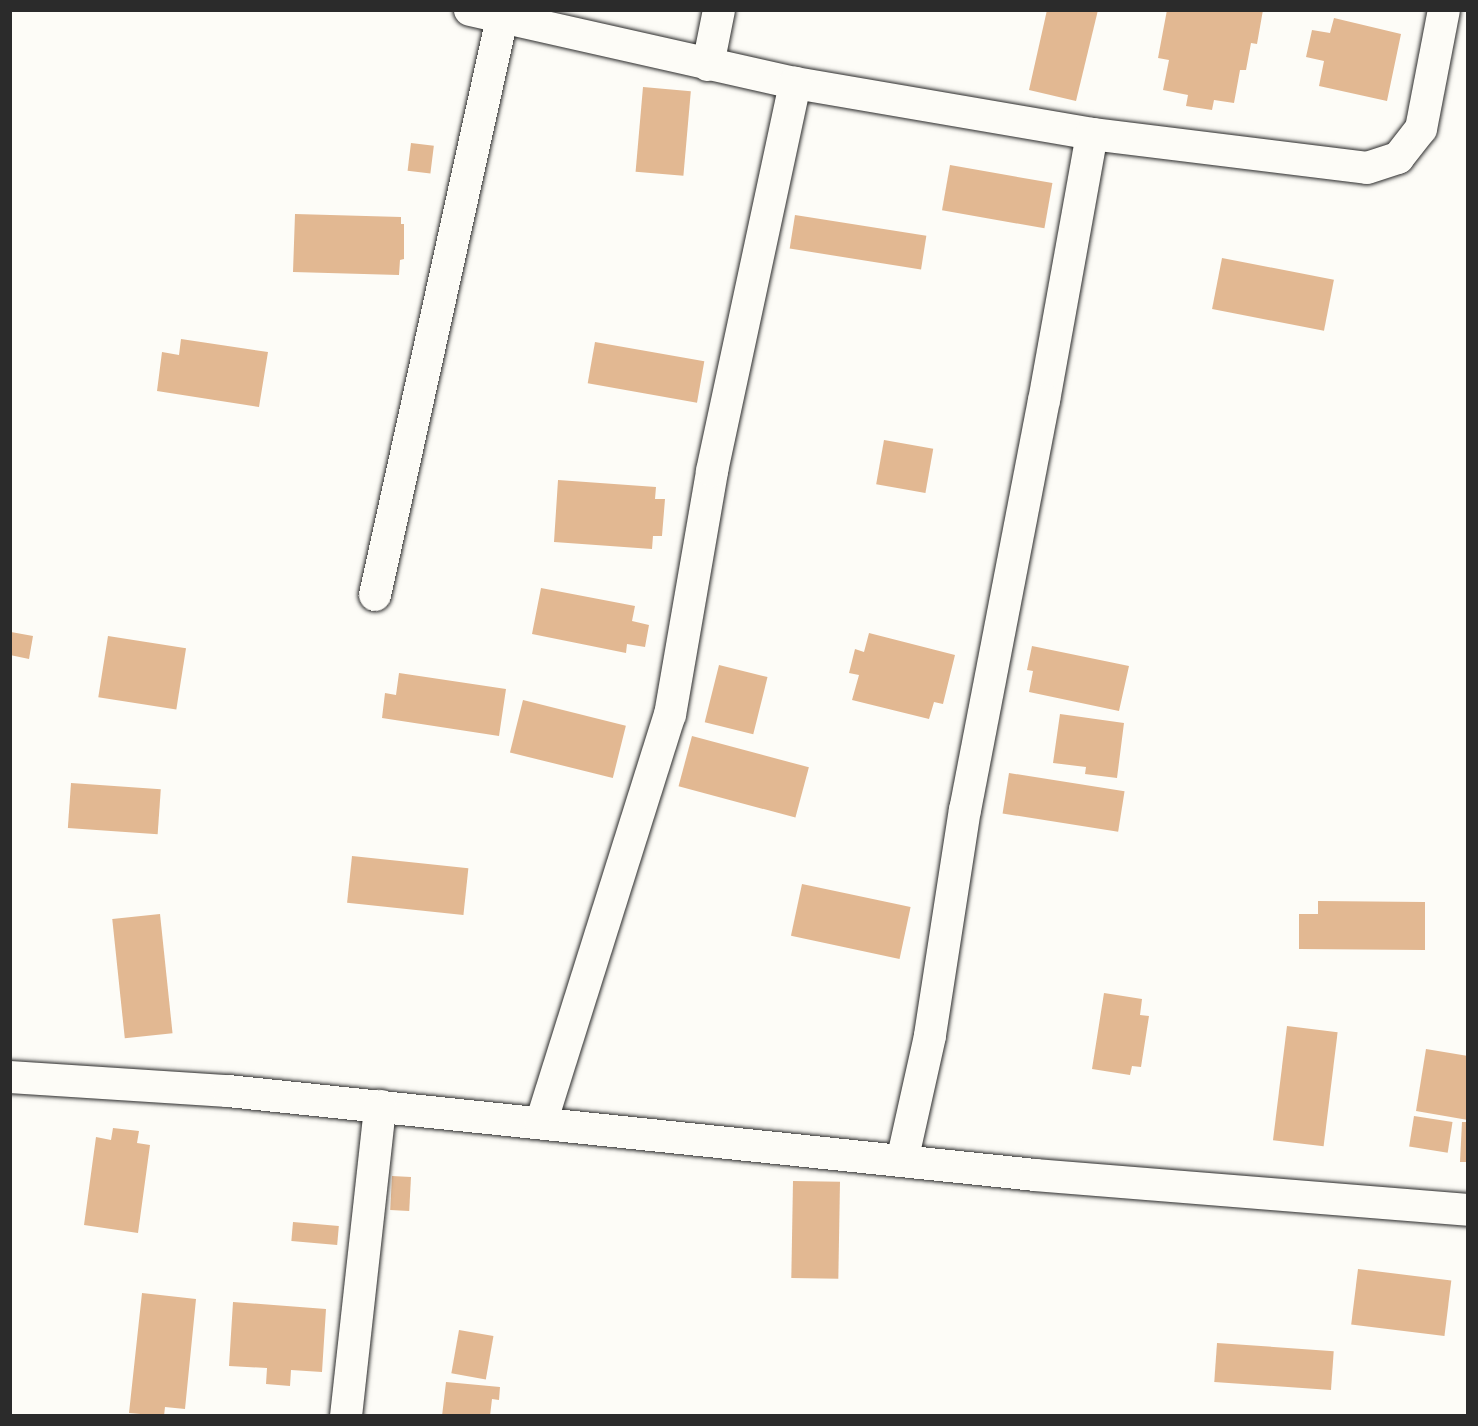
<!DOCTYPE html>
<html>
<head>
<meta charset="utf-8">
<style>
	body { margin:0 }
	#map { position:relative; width:1478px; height:1426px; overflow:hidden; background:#fdfcf7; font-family:"Indie Flower",sans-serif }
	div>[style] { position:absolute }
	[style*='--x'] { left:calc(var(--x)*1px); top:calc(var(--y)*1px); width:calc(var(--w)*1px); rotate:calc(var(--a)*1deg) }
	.building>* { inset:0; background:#e2b892; transform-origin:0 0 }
	.roads { filter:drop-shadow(0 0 2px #2b2b2b) drop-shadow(0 0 2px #2b2b2b) }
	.minor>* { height:32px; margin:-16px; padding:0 16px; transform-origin:16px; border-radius:16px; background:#fdfcf7 }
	span { translate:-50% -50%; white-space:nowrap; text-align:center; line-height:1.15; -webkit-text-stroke:4.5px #fdfcf7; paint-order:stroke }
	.frame { position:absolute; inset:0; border:12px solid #2b2b2b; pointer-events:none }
</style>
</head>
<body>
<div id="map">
	<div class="building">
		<i style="clip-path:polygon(1047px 10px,1098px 10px,1076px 101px,1029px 90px)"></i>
		<i style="clip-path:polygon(1167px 10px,1263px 10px,1257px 44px,1251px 43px,1246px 70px,1240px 70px,1234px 103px,1214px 100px,1212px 110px,1186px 106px,1188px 95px,1163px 90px,1169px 60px,1158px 58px)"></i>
		<i style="clip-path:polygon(1334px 18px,1401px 34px,1387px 101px,1319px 86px,1324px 61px,1306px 57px,1312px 30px,1330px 33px)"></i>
		<i style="left:643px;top:87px;width:48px;height:85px;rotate:5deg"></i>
		<i style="left:411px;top:143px;width:23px;height:28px;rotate:7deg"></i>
		<i style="left:950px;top:165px;width:104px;height:46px;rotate:10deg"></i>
		<i style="clip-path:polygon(295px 214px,401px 217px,401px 224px,404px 224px,404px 259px,400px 260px,399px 275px,293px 272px)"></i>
		<i style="left:795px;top:215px;width:133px;height:34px;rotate:9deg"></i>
		<i style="left:1222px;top:258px;width:114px;height:52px;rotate:11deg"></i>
		<i style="clip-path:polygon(181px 339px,268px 352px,259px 407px,157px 391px,162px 352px,179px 355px)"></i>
		<i style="left:595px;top:342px;width:111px;height:42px;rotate:10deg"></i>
		<i style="left:884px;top:440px;width:50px;height:45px;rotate:10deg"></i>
		<i style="clip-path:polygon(558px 480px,656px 487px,655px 499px,665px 499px,662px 536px,653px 536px,652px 549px,554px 542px)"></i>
		<i style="clip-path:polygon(541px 588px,635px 606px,632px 621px,649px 625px,645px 647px,627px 644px,626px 653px,532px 634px)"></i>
		<i style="clip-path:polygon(11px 632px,33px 636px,29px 659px,10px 655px)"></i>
		<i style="clip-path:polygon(869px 633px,955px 655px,943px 704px,934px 702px,929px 719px,852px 700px,859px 675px,849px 673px,855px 649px,864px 652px)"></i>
		<i style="left:108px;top:636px;width:79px;height:62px;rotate:9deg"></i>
		<i style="clip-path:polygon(1032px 646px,1129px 666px,1119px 711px,1029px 692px,1033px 671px,1027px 670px)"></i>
		<i style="left:719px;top:665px;width:50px;height:59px;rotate:14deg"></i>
		<i style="clip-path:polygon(399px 673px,506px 689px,499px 736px,382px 718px,385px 693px,396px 695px)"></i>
		<i style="left:523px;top:700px;width:106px;height:54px;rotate:14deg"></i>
		<i style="clip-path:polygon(1060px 714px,1124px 723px,1117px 778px,1085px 774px,1086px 767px,1053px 763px)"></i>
		<i style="left:692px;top:736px;width:121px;height:52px;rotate:15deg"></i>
		<i style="left:1009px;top:773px;width:117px;height:41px;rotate:9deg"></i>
		<i style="left:71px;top:783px;width:90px;height:45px;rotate:4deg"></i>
		<i style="left:352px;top:856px;width:117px;height:47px;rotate:6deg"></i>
		<i style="left:802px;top:884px;width:111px;height:53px;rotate:12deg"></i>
		<i style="clip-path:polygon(1318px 901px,1425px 902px,1425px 950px,1299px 949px,1299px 914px,1318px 914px)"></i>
		<i style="left:160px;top:914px;width:120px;height:48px;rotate:84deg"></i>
		<i style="clip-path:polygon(1104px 993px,1142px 999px,1140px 1015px,1149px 1016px,1141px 1067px,1132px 1066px,1130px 1075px,1092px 1069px)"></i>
		<i style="left:1287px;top:1026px;width:51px;height:115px;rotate:7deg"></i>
		<i style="clip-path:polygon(1426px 1049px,1468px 1056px,1468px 1120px,1416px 1111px)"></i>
		<i style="left:1414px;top:1116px;width:39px;height:31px;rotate:9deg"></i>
		<i style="clip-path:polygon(1462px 1122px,1468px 1122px,1468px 1162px,1460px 1162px)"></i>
		<i style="clip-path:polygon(113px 1128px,139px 1131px,137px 1143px,150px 1145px,138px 1233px,84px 1225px,96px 1137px,111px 1140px)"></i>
		<i style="left:392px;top:1176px;width:19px;height:34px;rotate:3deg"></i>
		<i style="left:793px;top:1181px;width:47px;height:97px;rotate:1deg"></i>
		<i style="left:293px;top:1222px;width:46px;height:19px;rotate:5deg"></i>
		<i style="left:1358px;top:1269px;width:94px;height:56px;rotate:7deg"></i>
		<i style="clip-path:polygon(142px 1293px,196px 1299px,185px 1409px,165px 1407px,164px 1416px,129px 1413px)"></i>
		<i style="clip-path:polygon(233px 1302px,326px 1309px,322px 1372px,291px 1370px,290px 1386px,266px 1384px,267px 1368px,229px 1366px)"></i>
		<i style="left:459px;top:1330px;width:35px;height:44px;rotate:10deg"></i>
		<i style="left:1217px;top:1343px;width:117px;height:39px;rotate:4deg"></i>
		<i style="clip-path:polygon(446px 1382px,500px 1387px,499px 1400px,492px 1399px,490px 1416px,442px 1416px)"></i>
	</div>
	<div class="roads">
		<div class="minor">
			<i style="--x:470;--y:10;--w:333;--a:12.7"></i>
			<i style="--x:795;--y:83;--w:301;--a:9.7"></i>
			<i style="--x:1092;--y:134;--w:270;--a:100.2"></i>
			<i style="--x:1044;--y:400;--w:417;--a:100.9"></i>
			<i style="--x:965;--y:809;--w:230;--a:98.8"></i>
			<i style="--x:930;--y:1036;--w:128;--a:102.6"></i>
			<i style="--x:708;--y:65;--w:56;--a:-78.7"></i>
			<i style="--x:1092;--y:134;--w:277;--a:7"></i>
			<i style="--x:1367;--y:168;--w:33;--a:-18"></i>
			<i style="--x:1398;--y:158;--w:37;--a:-52"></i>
			<i style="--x:1421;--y:129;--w:121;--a:-79.1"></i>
			<i style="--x:375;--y:595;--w:591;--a:-77.59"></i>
			<i style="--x:10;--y:1077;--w:218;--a:3.7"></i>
			<i style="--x:228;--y:1091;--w:811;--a:5.94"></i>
			<i style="--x:1035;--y:1175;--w:434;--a:4.6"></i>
			<i style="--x:541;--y:1123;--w:428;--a:-72.5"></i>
			<i style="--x:670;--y:715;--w:248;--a:-80.2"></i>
			<i style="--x:712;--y:471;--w:397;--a:-77.9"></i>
			<i style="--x:346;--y:1416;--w:312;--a:-83.7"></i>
		</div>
	</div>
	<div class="frame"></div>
</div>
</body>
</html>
